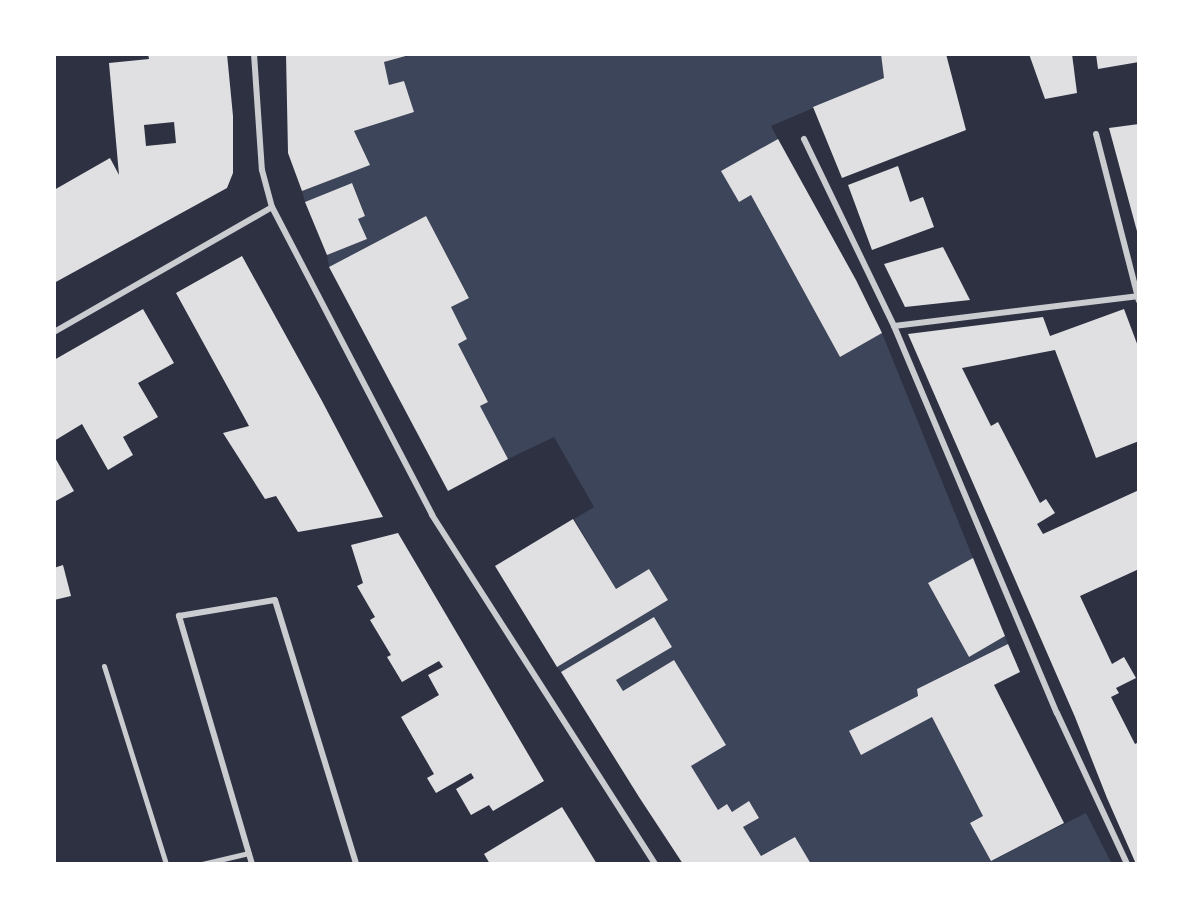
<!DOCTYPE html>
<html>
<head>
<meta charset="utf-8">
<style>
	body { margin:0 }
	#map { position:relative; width:1193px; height:918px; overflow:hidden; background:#2d3142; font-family:Karla,sans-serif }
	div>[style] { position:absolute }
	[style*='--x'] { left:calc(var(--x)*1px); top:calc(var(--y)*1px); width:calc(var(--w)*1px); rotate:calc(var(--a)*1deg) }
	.green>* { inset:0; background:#3c4559 }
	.building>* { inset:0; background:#e0e0e3 }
	.pedestrian>* { height:5px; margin:-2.5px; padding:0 2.5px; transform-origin:2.5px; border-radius:2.5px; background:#caccd0 }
	.minor>* { height:6px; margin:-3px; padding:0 3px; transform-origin:3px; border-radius:3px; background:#caccd0 }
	span { translate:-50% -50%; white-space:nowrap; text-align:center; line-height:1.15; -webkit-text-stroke:5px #fff; paint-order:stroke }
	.frame { position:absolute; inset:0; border:56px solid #fff; pointer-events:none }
</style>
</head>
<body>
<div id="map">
	<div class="green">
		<i style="clip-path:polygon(416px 54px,881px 54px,884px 78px,771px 126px,778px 139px,722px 171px,739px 201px,751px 195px,840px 357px,882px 333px,973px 558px,928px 584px,969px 657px,1005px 636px,1008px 644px,917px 689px,918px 696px,849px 732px,861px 754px,932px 717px,983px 816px,970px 823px,991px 861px,1086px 813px,1112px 864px,811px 864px,795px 837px,761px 856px,743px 827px,759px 818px,749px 802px,732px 812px,727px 804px,718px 810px,691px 766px,725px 744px,674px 660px,623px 691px,616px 680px,672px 647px,654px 617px,561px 672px,557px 667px,668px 600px,649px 569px,616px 589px,574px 519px,594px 507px,554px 437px,508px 459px,480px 406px,488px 401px,458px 344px,467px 339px,451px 307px,469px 297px,426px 216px,329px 267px,327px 255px,366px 239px,358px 219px,365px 215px,352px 183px,305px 202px,302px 191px,370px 165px,354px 131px,414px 112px,404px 81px,389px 85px,384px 62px)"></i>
	</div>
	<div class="building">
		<i style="clip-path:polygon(evenodd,148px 54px,227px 54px,233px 116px,233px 173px,227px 188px,54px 283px,54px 190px,110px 158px,119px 175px,109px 63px,149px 59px,148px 54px,174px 122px,176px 143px,146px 146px,144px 125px,174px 122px)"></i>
		<i style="clip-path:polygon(286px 54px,413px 54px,384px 62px,389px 85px,404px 81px,414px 112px,354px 131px,370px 165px,302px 191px,288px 153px)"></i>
		<i style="clip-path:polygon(881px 54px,946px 54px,966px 130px,842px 178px,813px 107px,884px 78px)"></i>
		<i style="clip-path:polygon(1029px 54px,1072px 54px,1077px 93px,1045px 99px)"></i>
		<i style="clip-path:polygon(1096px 54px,1139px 54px,1139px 62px,1098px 69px)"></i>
		<i style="clip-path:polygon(1139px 124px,1139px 235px,1138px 235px,1109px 128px)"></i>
		<i style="clip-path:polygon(778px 139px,856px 280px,882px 333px,840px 357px,751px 195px,739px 202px,721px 171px)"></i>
		<i style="clip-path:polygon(898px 166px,910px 202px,923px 197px,934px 227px,872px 250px,848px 185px)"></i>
		<i style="clip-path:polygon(352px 183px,365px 216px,358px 219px,367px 239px,327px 255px,305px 202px)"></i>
		<i style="clip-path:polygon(426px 216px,469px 298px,451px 307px,467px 339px,458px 344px,488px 402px,480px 406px,508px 459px,448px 491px,329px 267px)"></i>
		<i style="clip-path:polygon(943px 247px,970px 300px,905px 307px,884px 264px)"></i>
		<i style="clip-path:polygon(242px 256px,322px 401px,383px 517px,298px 532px,276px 496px,265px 499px,223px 433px,249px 426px,176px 293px)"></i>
		<i style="clip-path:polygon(143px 309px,174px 363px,138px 383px,158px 417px,123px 437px,133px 455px,108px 470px,82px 424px,54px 441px,54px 360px)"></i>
		<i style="clip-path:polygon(1124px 309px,1139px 349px,1139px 441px,1096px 458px,1055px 350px,962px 368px,991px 426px,998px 422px,1040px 503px,1046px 499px,1055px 513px,1037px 524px,1043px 534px,1139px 490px,1139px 569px,1080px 596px,1112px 664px,1124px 657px,1136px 678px,1116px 688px,1119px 693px,1111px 697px,1135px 744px,1139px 742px,1139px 864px,1136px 864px,1107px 798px,1075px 717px,908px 334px,1043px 317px,1050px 336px)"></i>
		<i style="clip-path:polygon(54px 456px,74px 491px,54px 502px)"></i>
		<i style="clip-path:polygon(573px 519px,616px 589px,649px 569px,668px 600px,557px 667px,495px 566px)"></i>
		<i style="clip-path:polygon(398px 533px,544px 781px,493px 811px,489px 805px,471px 815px,456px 789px,474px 778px,471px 773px,436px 793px,427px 778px,434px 774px,401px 717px,439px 695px,428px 675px,443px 667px,439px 661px,402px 682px,387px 657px,391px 655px,370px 620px,375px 617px,357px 586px,363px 583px,351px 545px)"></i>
		<i style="clip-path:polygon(973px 558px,1005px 636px,969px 657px,928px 583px)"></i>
		<i style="clip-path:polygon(63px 565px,71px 596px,54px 600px,54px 568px)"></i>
		<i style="clip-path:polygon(654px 617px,672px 647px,616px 680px,623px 691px,674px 660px,726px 745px,691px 766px,718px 810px,727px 804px,732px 812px,749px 801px,759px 818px,743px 827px,761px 856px,795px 837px,811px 864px,683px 864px,639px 797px,561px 672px)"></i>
		<i style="clip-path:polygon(1008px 644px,1020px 672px,994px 685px,1064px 823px,991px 861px,970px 823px,983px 816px,932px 717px,861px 755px,849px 731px,918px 696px,917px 689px)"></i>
		<i style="clip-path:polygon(562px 807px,597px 864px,490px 864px,484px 854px)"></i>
	</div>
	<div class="pedestrian">
		<i style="--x:104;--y:666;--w:207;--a:72.6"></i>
		<i style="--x:202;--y:864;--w:48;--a:-13.2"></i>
	</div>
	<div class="minor">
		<i style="--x:254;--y:54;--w:116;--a:86.1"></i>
		<i style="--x:262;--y:170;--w:38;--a:75"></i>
		<i style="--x:272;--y:207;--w:347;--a:62.5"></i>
		<i style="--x:432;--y:515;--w:414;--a:57.4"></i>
		<i style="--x:1096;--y:134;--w:172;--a:75.6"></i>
		<i style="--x:804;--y:139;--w:208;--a:64.3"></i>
		<i style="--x:894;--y:326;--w:420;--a:67.2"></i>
		<i style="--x:1057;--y:713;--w:166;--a:65.1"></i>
		<i style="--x:894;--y:326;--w:247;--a:-7"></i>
		<i style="--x:54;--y:332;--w:251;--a:-29.8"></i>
		<i style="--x:252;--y:864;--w:259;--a:-106.4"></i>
		<i style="--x:179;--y:616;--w:97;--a:-9.5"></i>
		<i style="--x:275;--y:600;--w:276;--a:72.9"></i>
	</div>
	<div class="frame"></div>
</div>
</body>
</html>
